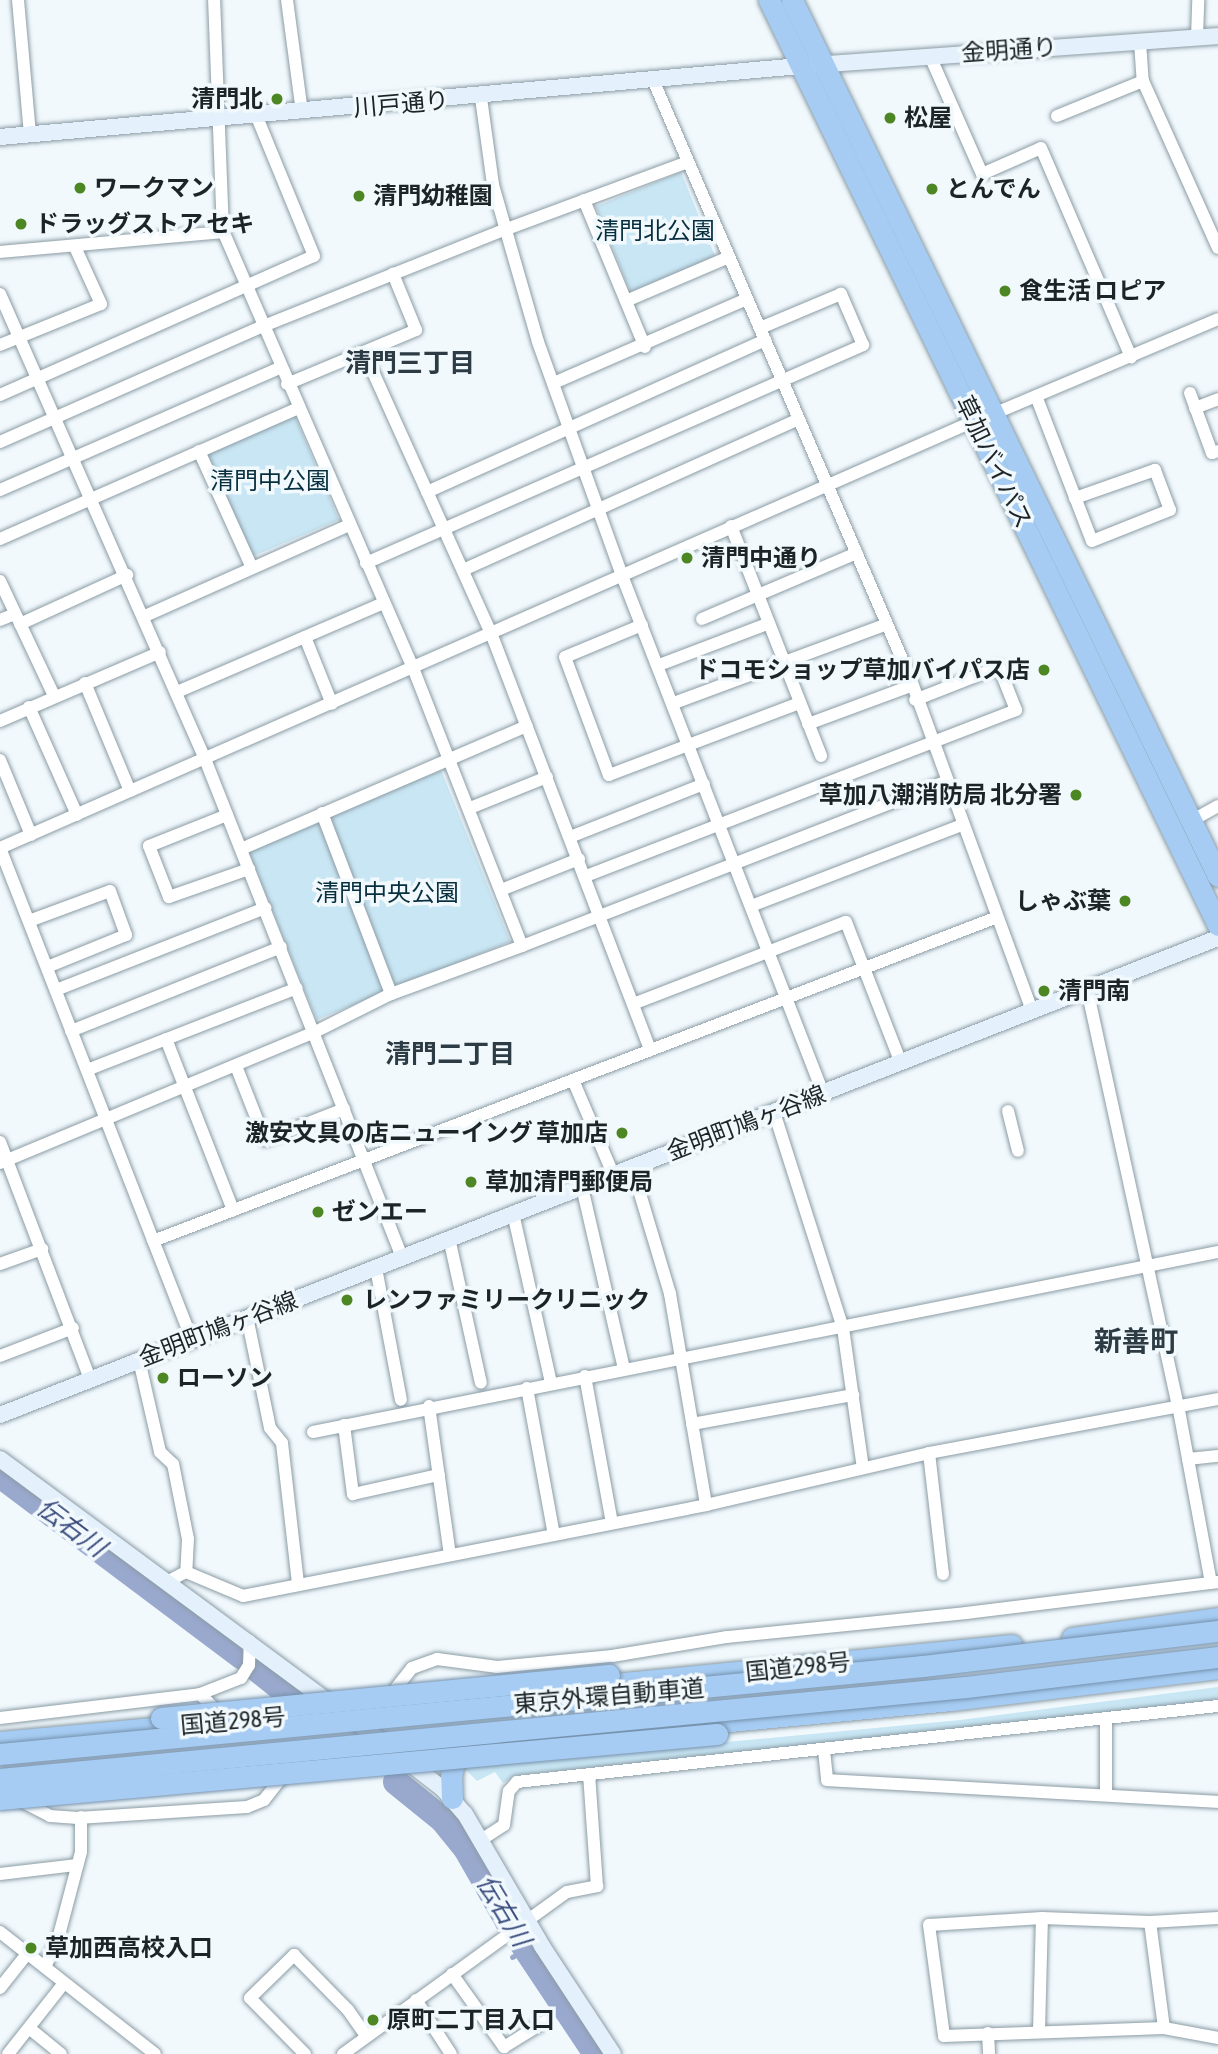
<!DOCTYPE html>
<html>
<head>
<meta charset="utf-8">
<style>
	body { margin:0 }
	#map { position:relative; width:1218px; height:2054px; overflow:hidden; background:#f1f9fd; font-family:"Asap Condensed","Noto Sans JP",sans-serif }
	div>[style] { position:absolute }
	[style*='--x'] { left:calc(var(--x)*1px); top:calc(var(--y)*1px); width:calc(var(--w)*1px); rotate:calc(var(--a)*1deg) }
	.green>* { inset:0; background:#c9e6f4; transform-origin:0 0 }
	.stream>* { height:4.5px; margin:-2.25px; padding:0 2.25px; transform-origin:2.25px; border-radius:2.25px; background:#99a8cd }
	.river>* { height:26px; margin:-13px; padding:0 13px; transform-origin:13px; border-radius:13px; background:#99a8cd }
	.roads { filter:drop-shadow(0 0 2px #8b9ca5) drop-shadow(0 0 2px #8b9ca5) }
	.street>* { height:12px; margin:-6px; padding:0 6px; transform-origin:6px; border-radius:6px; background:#fff }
	.secondary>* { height:16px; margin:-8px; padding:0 8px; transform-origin:8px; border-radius:8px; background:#e4f0fb }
	.highway>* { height:21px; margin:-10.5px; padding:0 10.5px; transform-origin:10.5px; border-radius:10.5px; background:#a6ccf3 }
	.bridges { filter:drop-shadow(0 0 2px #7691ac) drop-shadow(0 0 2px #7691ac) }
	.highway-bridge>* { height:21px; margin:-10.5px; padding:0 10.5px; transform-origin:10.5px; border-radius:10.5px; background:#a6ccf3 }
	.dots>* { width:19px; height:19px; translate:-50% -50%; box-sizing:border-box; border:4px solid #f1f9fd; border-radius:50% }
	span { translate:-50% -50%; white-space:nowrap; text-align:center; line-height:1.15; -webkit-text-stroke:7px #f1f9fd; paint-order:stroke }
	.street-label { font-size:24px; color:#1d2427 }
	.poi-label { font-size:24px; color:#1d2427; font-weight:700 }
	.right { translate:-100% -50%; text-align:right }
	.left { translate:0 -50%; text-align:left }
	.park-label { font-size:24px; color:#072f3f }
	.neighbourhood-label { font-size:26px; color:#2d3c44; font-weight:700 }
	.water-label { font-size:26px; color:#3c4e7f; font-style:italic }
	.quarter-label { font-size:28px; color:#2d3c44; font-weight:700 }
</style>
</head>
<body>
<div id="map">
	<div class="green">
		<i style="left:681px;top:172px;width:92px;height:92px;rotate:68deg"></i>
		<i style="left:294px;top:414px;width:115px;height:96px;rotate:67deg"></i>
		<i style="left:441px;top:770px;width:185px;height:209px;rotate:68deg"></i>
		<i style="clip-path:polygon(1218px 1687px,1218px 1701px,1063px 1721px,517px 1775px,503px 1783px,495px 1772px,477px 1781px,463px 1767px,960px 1720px)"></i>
	</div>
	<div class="stream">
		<i style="--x:512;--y:1957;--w:16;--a:-27"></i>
	</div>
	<div class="river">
		<i style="--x:0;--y:1475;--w:303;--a:36.9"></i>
		<i style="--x:257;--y:1669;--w:59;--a:38.8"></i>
		<i style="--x:396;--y:1782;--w:60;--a:39"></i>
		<i style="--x:443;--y:1820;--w:38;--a:51"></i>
		<i style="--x:467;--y:1850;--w:83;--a:60.3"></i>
		<i style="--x:508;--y:1922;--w:159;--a:56.3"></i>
	</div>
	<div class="roads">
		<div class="street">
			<i style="--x:18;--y:0;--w:136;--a:84.9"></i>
			<i style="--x:287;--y:0;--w:113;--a:82.4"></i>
			<i style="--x:1197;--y:37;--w:37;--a:-88"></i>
			<i style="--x:1140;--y:42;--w:39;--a:86"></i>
			<i style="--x:1143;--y:81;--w:183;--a:65.8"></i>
			<i style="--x:930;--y:56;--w:129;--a:66.2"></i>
			<i style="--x:982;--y:174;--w:64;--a:-23.8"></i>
			<i style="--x:1041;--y:148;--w:228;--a:66.7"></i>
			<i style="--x:654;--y:82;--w:651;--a:66.74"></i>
			<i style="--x:911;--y:680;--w:351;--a:69.9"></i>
			<i style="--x:481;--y:98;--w:88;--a:82.1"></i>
			<i style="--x:493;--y:185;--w:163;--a:74"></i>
			<i style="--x:538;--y:342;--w:245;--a:70.2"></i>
			<i style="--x:621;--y:573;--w:558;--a:68.77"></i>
			<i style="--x:1057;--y:116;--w:93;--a:-22.1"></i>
			<i style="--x:584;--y:200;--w:159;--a:67.5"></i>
			<i style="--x:0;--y:252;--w:224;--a:-5.1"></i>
			<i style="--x:0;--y:294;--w:508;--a:66.21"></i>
			<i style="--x:205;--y:759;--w:536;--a:68.42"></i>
			<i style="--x:626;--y:301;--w:112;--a:-23.1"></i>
			<i style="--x:0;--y:345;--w:109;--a:-22.1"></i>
			<i style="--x:101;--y:304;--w:63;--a:-114.5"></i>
			<i style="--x:364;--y:352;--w:308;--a:65.7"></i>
			<i style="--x:491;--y:633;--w:446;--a:69.1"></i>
			<i style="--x:556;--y:382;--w:208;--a:-23.5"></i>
			<i style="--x:287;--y:384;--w:140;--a:-22.7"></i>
			<i style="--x:416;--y:330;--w:61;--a:-112.3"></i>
			<i style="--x:1190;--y:393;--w:64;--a:69.9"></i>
			<i style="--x:1212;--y:453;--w:6;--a:-18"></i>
			<i style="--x:0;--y:395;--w:343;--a:-23.9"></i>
			<i style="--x:314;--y:256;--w:150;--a:-112.3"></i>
			<i style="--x:1036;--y:396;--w:155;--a:68.9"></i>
			<i style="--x:1092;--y:541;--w:84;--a:-21.7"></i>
			<i style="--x:1170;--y:510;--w:43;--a:-110.6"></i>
			<i style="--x:1155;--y:470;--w:85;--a:160.7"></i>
			<i style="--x:1195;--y:408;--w:25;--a:-21"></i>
			<i style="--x:991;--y:415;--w:246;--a:-22.9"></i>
			<i style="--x:0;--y:442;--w:285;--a:-23.8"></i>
			<i style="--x:261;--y:327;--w:262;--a:-21.8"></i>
			<i style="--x:504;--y:230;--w:196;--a:-20.3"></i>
			<i style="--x:199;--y:451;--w:128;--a:65.6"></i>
			<i style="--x:0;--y:490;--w:305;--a:-23.6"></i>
			<i style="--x:427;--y:492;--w:371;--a:-24.2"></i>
			<i style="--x:731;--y:526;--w:247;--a:68.6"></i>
			<i style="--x:0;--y:539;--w:326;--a:-23.7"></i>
			<i style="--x:366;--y:563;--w:543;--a:-23.68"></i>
			<i style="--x:863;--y:345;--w:56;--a:-113.3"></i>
			<i style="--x:841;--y:294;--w:88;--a:157.2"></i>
			<i style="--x:463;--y:570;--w:368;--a:-24.2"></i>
			<i style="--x:0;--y:581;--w:127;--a:64.8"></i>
			<i style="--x:145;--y:616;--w:223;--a:-24"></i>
			<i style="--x:702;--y:619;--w:168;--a:-23.1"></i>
			<i style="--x:0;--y:620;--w:16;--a:-22"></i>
			<i style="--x:20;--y:624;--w:118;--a:-24.6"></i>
			<i style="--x:642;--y:625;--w:83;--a:157.4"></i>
			<i style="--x:565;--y:657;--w:126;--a:69.6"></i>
			<i style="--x:609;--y:775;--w:204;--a:-20.7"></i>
			<i style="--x:305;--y:637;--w:72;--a:68.1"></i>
			<i style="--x:659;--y:665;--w:116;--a:-20.8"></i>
			<i style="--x:85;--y:683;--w:117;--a:67.4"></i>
			<i style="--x:177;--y:692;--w:225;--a:-23.3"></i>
			<i style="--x:674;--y:703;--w:227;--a:-20.3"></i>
			<i style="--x:29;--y:707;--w:118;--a:66"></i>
			<i style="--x:0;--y:721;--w:174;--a:-23.3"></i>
			<i style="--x:808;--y:724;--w:109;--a:-20.4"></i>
			<i style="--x:0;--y:760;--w:81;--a:67.5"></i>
			<i style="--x:470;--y:808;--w:83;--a:-21.9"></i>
			<i style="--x:322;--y:813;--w:194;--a:69.1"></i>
			<i style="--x:227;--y:815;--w:84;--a:158.3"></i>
			<i style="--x:149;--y:846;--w:55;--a:68.6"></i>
			<i style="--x:169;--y:897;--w:85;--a:-19.3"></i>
			<i style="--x:1191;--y:821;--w:31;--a:-29"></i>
			<i style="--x:570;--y:837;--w:144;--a:-21.6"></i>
			<i style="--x:0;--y:848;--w:1063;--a:-23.67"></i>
			<i style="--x:0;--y:848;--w:528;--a:68.68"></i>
			<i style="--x:241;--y:849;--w:311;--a:-23.3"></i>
			<i style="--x:586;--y:876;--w:461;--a:-21.1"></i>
			<i style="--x:1016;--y:710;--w:46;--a:-111.6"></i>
			<i style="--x:999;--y:667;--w:90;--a:158.6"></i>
			<i style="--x:501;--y:890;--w:84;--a:-21.7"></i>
			<i style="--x:751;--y:906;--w:226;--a:-21"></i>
			<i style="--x:29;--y:921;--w:86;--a:-20.3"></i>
			<i style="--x:110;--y:891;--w:47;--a:70"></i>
			<i style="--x:126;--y:935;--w:85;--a:157.9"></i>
			<i style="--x:522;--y:946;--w:456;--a:-21.2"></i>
			<i style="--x:1087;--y:989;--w:426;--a:77.7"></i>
			<i style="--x:1178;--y:1405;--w:181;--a:79.5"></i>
			<i style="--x:56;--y:990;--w:225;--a:-21.4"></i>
			<i style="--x:633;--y:1004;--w:228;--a:-21.1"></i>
			<i style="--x:846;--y:922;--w:151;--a:68.7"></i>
			<i style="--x:71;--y:1031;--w:226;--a:-21.8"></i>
			<i style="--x:166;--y:1039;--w:184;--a:68.6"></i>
			<i style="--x:236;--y:1066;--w:79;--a:68.6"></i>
			<i style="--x:265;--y:1140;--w:85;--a:-21.4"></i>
			<i style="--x:87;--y:1070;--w:225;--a:-21.3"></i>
			<i style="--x:573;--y:1080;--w:102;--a:66.9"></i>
			<i style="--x:1008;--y:1111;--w:41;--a:76"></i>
			<i style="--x:774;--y:1112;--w:227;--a:72.3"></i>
			<i style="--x:843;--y:1328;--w:141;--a:81.9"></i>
			<i style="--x:0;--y:1142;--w:254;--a:69.2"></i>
			<i style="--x:0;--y:1163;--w:341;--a:-22.6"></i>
			<i style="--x:315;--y:1032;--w:85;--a:-26.6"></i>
			<i style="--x:391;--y:994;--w:140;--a:-20.1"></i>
			<i style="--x:522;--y:946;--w:299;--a:-111.4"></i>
			<i style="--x:413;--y:668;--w:476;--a:-113.5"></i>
			<i style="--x:223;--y:232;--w:232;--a:-92.2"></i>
			<i style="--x:632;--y:1167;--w:133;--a:73.3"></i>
			<i style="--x:670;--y:1294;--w:214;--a:80.3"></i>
			<i style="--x:582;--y:1187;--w:187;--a:77"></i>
			<i style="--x:513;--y:1213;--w:174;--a:77.4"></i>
			<i style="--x:449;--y:1238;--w:148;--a:77.6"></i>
			<i style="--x:153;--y:1241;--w:902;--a:-20.99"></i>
			<i style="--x:0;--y:1264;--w:45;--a:-19.7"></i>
			<i style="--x:376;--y:1268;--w:134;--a:79.3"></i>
			<i style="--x:247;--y:1317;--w:113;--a:78.3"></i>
			<i style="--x:270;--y:1428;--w:19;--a:51"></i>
			<i style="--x:282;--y:1443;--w:141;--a:83.5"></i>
			<i style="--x:0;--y:1356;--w:78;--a:-21"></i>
			<i style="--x:139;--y:1360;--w:94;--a:77.1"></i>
			<i style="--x:160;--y:1452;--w:18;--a:43"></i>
			<i style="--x:173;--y:1464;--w:76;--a:78.7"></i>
			<i style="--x:188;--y:1539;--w:33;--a:93"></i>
			<i style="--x:585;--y:1376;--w:149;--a:79.6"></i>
			<i style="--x:527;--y:1388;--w:149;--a:79.6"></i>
			<i style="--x:429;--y:1406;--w:150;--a:82"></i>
			<i style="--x:692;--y:1424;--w:164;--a:-10.2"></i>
			<i style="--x:344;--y:1425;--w:70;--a:82.6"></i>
			<i style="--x:353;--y:1494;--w:88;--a:-12.5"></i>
			<i style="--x:313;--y:1432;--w:923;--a:-11.25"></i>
			<i style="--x:929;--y:1453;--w:122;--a:83.4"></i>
			<i style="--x:1188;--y:1459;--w:30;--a:-6"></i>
			<i style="--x:165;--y:1583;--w:24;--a:-28"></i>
			<i style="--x:186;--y:1572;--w:62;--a:22.8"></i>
			<i style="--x:243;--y:1596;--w:472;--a:-11.1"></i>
			<i style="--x:706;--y:1505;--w:229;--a:-13.1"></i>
			<i style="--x:929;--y:1453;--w:294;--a:-10.6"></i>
			<i style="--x:200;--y:1694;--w:44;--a:-21.3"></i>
			<i style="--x:241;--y:1678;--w:15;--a:-58"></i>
			<i style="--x:249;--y:1665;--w:24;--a:-88"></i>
			<i style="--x:394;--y:1698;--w:11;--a:-75"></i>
			<i style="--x:397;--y:1687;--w:24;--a:-52"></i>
			<i style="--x:412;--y:1668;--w:27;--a:-20"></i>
			<i style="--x:437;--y:1659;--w:61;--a:7.6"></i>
			<i style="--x:497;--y:1667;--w:116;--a:-5.5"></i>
			<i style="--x:612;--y:1656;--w:117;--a:-9.4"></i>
			<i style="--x:727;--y:1637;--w:240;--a:-5.7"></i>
			<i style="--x:966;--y:1613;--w:254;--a:-7"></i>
			<i style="--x:0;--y:1718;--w:201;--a:-6.8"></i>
			<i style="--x:200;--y:1694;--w:30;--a:45"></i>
			<i style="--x:1106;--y:1721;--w:74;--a:90"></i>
			<i style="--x:824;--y:1750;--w:30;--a:84"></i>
			<i style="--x:827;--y:1780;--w:392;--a:3.2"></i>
			<i style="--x:15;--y:1798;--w:39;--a:27"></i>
			<i style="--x:50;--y:1816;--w:28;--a:4"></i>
			<i style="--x:78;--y:1818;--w:169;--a:-3.7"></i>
			<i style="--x:247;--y:1807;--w:18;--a:-22"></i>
			<i style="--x:264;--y:1800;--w:34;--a:-52"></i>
			<i style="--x:481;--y:1840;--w:27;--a:-33"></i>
			<i style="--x:504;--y:1825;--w:34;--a:-82"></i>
			<i style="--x:509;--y:1791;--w:12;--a:-48"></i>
			<i style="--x:517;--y:1782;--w:705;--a:-6.19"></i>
			<i style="--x:0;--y:1874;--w:78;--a:-6.7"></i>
			<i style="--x:1150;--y:1922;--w:108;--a:-177.9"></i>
			<i style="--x:1042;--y:1918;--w:113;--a:176.5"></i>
			<i style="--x:929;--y:1925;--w:112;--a:82.3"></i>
			<i style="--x:944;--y:2036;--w:220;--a:-2.1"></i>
			<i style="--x:1164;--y:2028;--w:55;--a:10.5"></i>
			<i style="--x:0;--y:1932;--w:197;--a:38.2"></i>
			<i style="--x:45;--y:1967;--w:31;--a:-65"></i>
			<i style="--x:58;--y:1939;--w:90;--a:-75.2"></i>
			<i style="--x:81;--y:1852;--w:35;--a:-90"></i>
			<i style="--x:452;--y:1974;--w:90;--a:54.5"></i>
			<i style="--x:504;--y:2047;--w:49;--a:-31.8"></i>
			<i style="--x:0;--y:1988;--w:43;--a:-51.5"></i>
			<i style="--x:416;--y:2000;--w:64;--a:57.1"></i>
			<i style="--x:29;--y:2028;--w:41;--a:39.1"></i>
			<i style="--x:1164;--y:2028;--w:107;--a:-97.5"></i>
			<i style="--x:1150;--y:1922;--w:68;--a:-3.4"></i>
			<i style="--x:1039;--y:2031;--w:113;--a:-88.5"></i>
			<i style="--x:988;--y:2033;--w:21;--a:87"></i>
			<i style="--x:8;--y:2054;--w:90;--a:-51.7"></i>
			<i style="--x:305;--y:2054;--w:78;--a:-134.5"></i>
			<i style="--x:250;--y:1998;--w:62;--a:-44.3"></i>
			<i style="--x:294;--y:1955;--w:77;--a:45.5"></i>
			<i style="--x:348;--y:2010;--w:32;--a:55"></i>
			<i style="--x:343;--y:2054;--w:276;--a:-35.9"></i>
			<i style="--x:567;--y:1892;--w:31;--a:-11"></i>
			<i style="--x:597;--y:1886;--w:111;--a:-94.1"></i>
		</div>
		<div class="secondary">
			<i style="--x:0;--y:137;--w:804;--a:-5.07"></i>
			<i style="--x:801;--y:66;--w:418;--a:-4.1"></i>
			<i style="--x:0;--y:1415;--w:1308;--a:-21.39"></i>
			<i style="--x:0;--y:1459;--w:480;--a:36.5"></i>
			<i style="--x:404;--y:1759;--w:49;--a:37.6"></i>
			<i style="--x:443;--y:1789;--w:33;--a:49"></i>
			<i style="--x:465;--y:1814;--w:153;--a:59.7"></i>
			<i style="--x:542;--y:1946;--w:129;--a:56.7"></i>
		</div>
		<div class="highway">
			<i style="--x:769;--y:0;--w:1028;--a:64.11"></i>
			<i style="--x:792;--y:0;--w:974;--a:64.07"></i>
			<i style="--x:1072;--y:1638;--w:147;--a:-7.8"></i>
			<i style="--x:584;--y:1687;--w:430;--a:-5.6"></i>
			<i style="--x:0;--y:1742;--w:187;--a:-5.2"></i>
			<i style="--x:308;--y:1761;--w:646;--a:-5.42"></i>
			<i style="--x:951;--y:1700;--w:269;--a:-6.8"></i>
			<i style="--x:452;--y:1798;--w:23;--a:-92"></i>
			<i style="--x:451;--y:1775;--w:30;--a:-75"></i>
		</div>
	</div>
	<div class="bridges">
		<div class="highway-bridge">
			<i style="--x:161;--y:1718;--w:450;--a:-5.5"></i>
			<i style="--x:0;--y:1754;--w:927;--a:-5.45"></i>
			<i style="--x:923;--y:1666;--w:297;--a:-6.8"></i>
			<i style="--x:0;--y:1779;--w:970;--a:-5.44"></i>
			<i style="--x:966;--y:1687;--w:254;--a:-6.8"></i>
			<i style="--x:0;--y:1799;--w:720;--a:-5.18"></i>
		</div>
	</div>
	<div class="dots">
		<i style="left:277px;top:99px;background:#4c8723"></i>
		<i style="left:890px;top:118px;background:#4c8723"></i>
		<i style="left:80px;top:188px;background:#4c8723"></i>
		<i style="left:932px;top:189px;background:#4c8723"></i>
		<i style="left:359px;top:196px;background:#4c8723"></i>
		<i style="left:21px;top:224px;background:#4c8723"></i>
		<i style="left:1005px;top:291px;background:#4c8723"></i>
		<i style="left:687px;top:558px;background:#4c8723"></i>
		<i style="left:1044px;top:670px;background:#4c8723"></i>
		<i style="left:1076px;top:795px;background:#4c8723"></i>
		<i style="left:1125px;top:901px;background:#4c8723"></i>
		<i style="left:1044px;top:991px;background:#4c8723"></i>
		<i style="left:622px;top:1133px;background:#4c8723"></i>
		<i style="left:471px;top:1182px;background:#4c8723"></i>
		<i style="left:318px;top:1212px;background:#4c8723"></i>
		<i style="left:347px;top:1300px;background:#4c8723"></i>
		<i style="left:163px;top:1378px;background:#4c8723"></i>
		<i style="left:31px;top:1948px;background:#4c8723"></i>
		<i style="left:373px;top:2020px;background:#4c8723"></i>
	</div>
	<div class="street-label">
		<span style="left:1009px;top:50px;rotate:-4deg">金明通り</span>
		<span style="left:401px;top:104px;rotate:-5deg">川戸通り</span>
		<span style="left:994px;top:462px;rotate:64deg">草加バイパス</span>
		<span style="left:746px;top:1123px;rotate:-21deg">金明町鳩ヶ谷線</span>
		<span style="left:218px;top:1329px;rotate:-21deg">金明町鳩ヶ谷線</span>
		<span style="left:798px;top:1667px;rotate:-6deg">国道298号</span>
		<span style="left:609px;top:1696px;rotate:-5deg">東京外環自動車道</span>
		<span style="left:233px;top:1721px;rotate:-5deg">国道298号</span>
	</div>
	<div class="poi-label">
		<span class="right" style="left:263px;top:99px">清門北</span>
		<span class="left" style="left:904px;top:118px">松屋</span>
		<span class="left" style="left:94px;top:188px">ワークマン</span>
		<span class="left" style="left:946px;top:189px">とんでん</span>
		<span class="left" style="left:373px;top:196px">清門幼稚園</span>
		<span class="left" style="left:35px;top:224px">ドラッグストア セキ</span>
		<span class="left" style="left:1019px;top:291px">食生活 ロピア</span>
		<span class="left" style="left:701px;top:558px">清門中通り</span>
		<span class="right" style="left:1030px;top:670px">ドコモショップ草加バイパス店</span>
		<span class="right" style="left:1062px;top:795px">草加八潮消防局 北分署</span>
		<span class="right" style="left:1111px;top:901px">しゃぶ葉</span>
		<span class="left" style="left:1058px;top:991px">清門南</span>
		<span class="right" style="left:608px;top:1133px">激安文具の店ニューイング 草加店</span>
		<span class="left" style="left:485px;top:1182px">草加清門郵便局</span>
		<span class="left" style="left:332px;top:1212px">ゼンエー</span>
		<span class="left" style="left:363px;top:1300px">レンファミリークリニック</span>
		<span class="left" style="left:177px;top:1378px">ローソン</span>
		<span class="left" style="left:45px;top:1948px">草加西高校入口</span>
		<span class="left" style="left:387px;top:2020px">原町二丁目入口</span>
	</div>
	<div class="park-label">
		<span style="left:655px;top:231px">清門北公園</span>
		<span style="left:270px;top:481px">清門中公園</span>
		<span style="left:387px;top:893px">清門中央公園</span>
	</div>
	<div class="neighbourhood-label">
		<span style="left:410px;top:364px">清門三丁目</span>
		<span style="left:450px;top:1055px">清門二丁目</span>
	</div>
	<div class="water-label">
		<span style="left:71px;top:1528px;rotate:37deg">伝右川</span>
		<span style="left:503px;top:1911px;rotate:59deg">伝右川</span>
	</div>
	<div class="quarter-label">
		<span style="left:1136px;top:1341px">新善町</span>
	</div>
</div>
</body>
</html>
